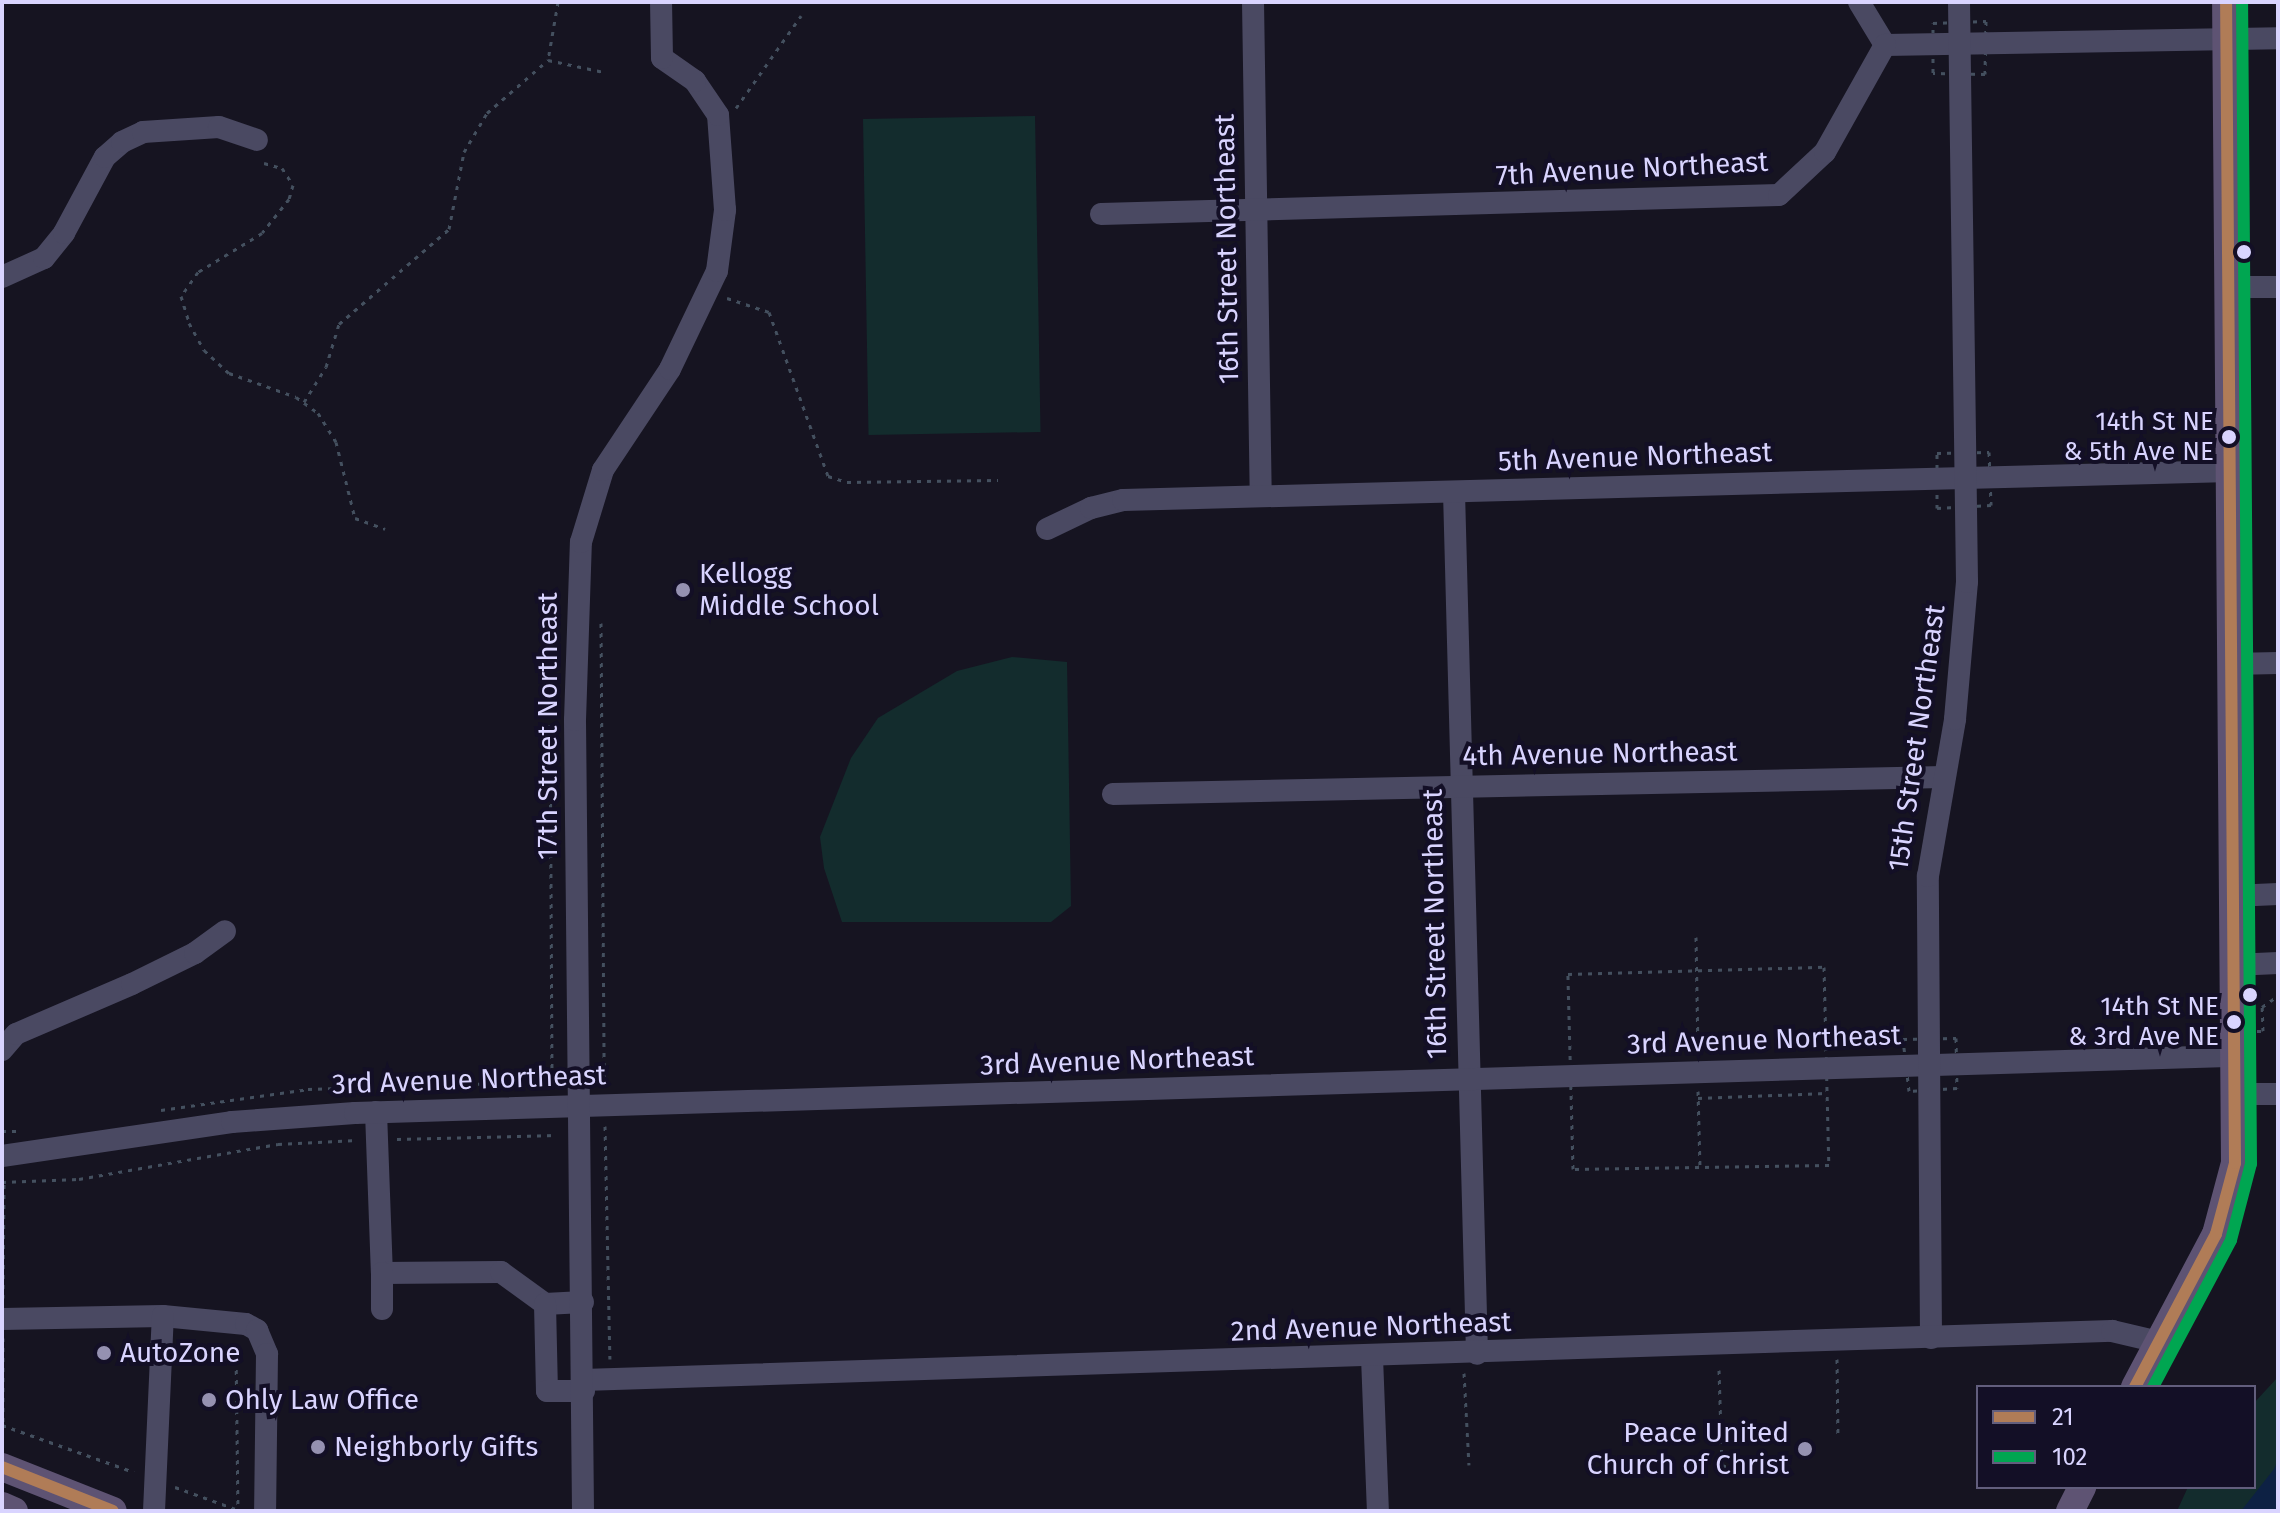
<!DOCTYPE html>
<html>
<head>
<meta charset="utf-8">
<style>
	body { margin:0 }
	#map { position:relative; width:2280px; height:1513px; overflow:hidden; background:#161421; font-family:"Fira Sans",sans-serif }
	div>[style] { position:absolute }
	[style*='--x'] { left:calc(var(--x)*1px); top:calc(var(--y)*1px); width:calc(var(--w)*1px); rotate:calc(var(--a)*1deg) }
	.green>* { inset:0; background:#132c2d; transform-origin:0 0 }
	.water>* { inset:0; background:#0d2144 }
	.path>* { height:3px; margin-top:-1.5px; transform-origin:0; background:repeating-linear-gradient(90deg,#44505f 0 4px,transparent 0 10px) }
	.minor>* { height:22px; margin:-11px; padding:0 11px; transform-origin:11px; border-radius:11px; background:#4a4962 }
	.major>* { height:28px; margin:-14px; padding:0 14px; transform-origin:14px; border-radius:14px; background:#5e5373 }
	.bus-1>* { height:12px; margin:-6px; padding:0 6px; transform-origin:6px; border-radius:6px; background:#b07c57 }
	.bus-2>* { height:12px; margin:-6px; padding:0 6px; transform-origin:6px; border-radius:6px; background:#00a651 }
	.dots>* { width:22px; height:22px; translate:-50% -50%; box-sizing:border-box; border:4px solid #130f26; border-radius:50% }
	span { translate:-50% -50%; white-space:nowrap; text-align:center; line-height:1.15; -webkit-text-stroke:8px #130f26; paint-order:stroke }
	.bus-label { font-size:26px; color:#d9d4ff }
	.right { translate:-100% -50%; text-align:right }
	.street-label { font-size:28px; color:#d9d4ff }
	.poi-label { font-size:28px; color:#d9d4ff }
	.left { translate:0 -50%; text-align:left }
	.frame { position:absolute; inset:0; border:4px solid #d9d4ff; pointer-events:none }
	.legend { position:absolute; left:1976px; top:1385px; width:280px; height:104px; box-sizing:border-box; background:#130f26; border:2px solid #625e7d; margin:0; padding:10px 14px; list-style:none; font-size:24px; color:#d9d4ff }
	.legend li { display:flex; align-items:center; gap:16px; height:40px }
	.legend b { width:40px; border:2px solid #625e7d }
</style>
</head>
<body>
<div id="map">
	<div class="green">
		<i style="left:1035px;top:116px;width:316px;height:172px;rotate:89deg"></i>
		<i style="clip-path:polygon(1012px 657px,1067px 662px,1071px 906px,1051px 922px,842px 922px,824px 868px,820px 837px,851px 758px,878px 718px,957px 671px)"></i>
		<i style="clip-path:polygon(2278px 1377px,2278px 1511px,2177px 1511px,2188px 1487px,2254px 1487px,2254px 1403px)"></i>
	</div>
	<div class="water">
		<i style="clip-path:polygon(2278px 1460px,2278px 1511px,2241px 1511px,2274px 1469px)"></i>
	</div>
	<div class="path">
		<i style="--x:558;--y:2;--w:59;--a:99.8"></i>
		<i style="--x:548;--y:60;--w:57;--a:12.1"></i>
		<i style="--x:1986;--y:21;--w:53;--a:91.1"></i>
		<i style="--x:1985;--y:74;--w:52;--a:-178.9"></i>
		<i style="--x:1933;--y:73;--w:50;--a:-90"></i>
		<i style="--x:1933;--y:23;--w:53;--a:-2.2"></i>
		<i style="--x:736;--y:108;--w:113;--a:-54.8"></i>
		<i style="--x:264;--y:163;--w:19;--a:16"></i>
		<i style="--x:282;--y:168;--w:20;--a:57"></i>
		<i style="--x:293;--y:185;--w:15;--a:106"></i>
		<i style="--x:289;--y:199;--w:43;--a:128.5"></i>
		<i style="--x:262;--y:233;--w:75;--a:148.6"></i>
		<i style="--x:198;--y:272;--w:29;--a:125"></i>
		<i style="--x:181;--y:296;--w:28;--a:73"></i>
		<i style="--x:189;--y:323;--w:31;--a:61"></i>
		<i style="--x:204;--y:350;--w:34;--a:43"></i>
		<i style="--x:229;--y:373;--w:71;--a:19.7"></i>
		<i style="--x:296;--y:397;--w:27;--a:36"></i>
		<i style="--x:318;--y:413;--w:34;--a:58"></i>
		<i style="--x:336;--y:442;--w:78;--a:76"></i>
		<i style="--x:355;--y:518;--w:32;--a:20"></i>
		<i style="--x:727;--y:298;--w:44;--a:18.4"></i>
		<i style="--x:769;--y:312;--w:174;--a:70.2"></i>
		<i style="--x:828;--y:476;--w:20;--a:18"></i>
		<i style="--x:847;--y:482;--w:151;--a:-0.8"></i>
		<i style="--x:304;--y:402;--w:41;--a:-57.8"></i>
		<i style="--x:326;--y:367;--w:45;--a:-73.2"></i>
		<i style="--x:339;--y:324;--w:145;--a:-40.8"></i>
		<i style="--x:449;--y:229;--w:78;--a:-79"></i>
		<i style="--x:464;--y:152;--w:45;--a:-59.5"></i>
		<i style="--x:487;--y:113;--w:81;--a:-41"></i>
		<i style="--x:1989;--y:452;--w:53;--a:87.8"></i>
		<i style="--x:1991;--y:505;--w:54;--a:176.8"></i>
		<i style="--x:1937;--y:508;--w:55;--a:-90"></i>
		<i style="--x:1937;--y:453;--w:52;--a:-1.1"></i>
		<i style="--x:601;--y:623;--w:464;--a:89.6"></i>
		<i style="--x:550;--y:694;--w:389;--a:89.7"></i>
		<i style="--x:1696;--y:937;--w:114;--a:89"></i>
		<i style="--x:1824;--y:967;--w:198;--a:88.6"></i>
		<i style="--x:1829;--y:1165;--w:256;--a:179.1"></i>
		<i style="--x:1573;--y:1169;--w:195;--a:-91.5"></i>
		<i style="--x:1568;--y:974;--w:256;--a:-1.6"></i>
		<i style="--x:2257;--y:1031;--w:6;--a:0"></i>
		<i style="--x:2263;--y:1031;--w:24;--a:-92"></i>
		<i style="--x:2262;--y:1007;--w:19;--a:-35"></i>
		<i style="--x:1956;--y:1038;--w:50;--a:88.9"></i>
		<i style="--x:1957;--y:1088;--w:48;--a:176.4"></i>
		<i style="--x:1909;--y:1091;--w:52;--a:-96.6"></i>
		<i style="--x:1903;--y:1039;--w:53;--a:-1.1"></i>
		<i style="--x:1698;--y:1091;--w:76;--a:88.5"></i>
		<i style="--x:1698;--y:1098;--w:128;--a:-2.2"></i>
		<i style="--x:161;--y:1110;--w:148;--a:-8.1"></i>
		<i style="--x:308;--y:1089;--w:252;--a:-1.8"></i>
		<i style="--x:605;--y:1126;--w:233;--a:88.8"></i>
		<i style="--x:2;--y:1131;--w:17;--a:0"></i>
		<i style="--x:397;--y:1139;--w:160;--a:-1.4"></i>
		<i style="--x:2;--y:1182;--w:77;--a:-2.2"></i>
		<i style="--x:79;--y:1179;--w:202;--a:-10"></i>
		<i style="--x:278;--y:1144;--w:79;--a:-2.9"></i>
		<i style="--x:3;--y:1298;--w:116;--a:-89.5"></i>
		<i style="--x:3;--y:1338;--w:88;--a:90"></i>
		<i style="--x:236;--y:1350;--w:160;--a:89.3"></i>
		<i style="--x:1837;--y:1359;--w:77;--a:89.3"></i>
		<i style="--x:1719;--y:1370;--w:95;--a:88.2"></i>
		<i style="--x:1722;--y:1465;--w:14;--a:21"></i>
		<i style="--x:1464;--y:1373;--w:92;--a:86.9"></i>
		<i style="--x:2;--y:1425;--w:140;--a:19.6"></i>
		<i style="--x:175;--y:1487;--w:70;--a:20"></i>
	</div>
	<div class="minor">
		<i style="--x:1253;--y:2;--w:493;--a:89.1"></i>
		<i style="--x:1859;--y:2;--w:50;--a:58.8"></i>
		<i style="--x:1885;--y:45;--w:393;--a:-1"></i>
		<i style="--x:1101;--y:214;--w:678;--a:-1.61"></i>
		<i style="--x:1779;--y:195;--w:63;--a:-43.1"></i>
		<i style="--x:1825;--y:152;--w:123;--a:-60.7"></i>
		<i style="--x:2;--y:277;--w:46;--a:-24.3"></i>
		<i style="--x:44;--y:258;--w:32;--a:-51"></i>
		<i style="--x:64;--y:233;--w:86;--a:-61.7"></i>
		<i style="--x:105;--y:157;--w:23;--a:-41"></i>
		<i style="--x:122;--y:142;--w:23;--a:-25"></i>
		<i style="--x:143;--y:132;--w:76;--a:-3.8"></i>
		<i style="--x:219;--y:127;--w:40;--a:18.9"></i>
		<i style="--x:2229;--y:287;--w:49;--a:0"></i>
		<i style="--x:1454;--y:492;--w:862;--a:88.47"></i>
		<i style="--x:1047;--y:529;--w:49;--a:-25.5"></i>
		<i style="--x:1091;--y:508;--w:33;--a:-14"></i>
		<i style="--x:1123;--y:500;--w:1108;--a:-1.5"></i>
		<i style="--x:2232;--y:664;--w:46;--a:-1.2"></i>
		<i style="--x:1113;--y:794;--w:831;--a:-1.17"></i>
		<i style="--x:2233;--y:896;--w:45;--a:-2.5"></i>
		<i style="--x:2234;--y:965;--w:44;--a:-2.6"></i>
		<i style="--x:2;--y:1050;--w:21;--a:-49"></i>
		<i style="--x:16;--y:1034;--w:126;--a:-23.3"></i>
		<i style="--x:132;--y:984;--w:70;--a:-26.2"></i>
		<i style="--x:195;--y:953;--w:37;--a:-36"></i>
		<i style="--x:2236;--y:1094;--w:42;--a:0"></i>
		<i style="--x:376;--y:1112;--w:161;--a:87.9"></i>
		<i style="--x:382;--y:1273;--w:119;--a:-0.5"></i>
		<i style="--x:501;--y:1272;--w:54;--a:36"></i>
		<i style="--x:545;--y:1304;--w:38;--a:-3"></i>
		<i style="--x:2;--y:1156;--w:232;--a:-8.4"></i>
		<i style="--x:232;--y:1122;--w:123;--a:-4.2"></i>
		<i style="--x:355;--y:1113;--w:1882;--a:-1.74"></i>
		<i style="--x:382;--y:1273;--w:36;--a:90"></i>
		<i style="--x:545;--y:1304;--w:87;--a:88.7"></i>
		<i style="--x:547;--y:1391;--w:37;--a:0"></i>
		<i style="--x:2;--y:1319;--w:161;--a:-1.1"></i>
		<i style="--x:163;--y:1316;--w:83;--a:5.5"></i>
		<i style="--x:246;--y:1324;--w:13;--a:29"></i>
		<i style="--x:257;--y:1330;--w:26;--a:67"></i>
		<i style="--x:267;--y:1354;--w:157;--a:90.7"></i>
		<i style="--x:1931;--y:1338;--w:462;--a:-90.4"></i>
		<i style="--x:1928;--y:876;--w:159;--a:-80.2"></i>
		<i style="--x:1955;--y:719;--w:138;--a:-85"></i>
		<i style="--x:1967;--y:582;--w:580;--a:-90.79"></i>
		<i style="--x:1372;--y:1357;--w:154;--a:87.8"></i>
		<i style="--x:583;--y:1380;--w:1530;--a:-1.84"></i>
		<i style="--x:2112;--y:1331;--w:48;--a:13.2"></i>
		<i style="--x:154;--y:1511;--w:195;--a:-87.4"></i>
		<i style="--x:583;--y:1511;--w:791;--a:-90.58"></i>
		<i style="--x:575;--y:720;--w:178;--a:-88.1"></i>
		<i style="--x:581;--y:542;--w:75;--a:-73"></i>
		<i style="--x:603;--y:470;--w:121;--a:-56.4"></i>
		<i style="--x:670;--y:369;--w:109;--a:-64.4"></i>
		<i style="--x:717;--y:271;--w:62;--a:-82.5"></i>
		<i style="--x:725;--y:210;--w:95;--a:-94.2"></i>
		<i style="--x:718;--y:115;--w:41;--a:-124.1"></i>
		<i style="--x:695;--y:81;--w:40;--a:-145.1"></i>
		<i style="--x:662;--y:58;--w:56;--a:-91"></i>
	</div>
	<div class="major">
		<i style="--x:2135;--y:1387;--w:173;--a:-62.1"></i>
		<i style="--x:2216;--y:1234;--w:73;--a:-75"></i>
		<i style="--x:2235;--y:1163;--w:1161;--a:-90.44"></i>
		<i style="--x:2;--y:1467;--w:119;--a:21.6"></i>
		<i style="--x:2;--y:1506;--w:13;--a:23"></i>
		<i style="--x:2070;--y:1511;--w:27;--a:-63"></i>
	</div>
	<div class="bus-1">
		<i style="--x:2135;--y:1387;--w:173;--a:-62.1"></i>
		<i style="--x:2216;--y:1234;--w:73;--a:-75"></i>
		<i style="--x:2235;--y:1163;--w:1161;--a:-90.44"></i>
		<i style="--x:2;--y:1467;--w:119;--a:21.6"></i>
	</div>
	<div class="bus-2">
		<i style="--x:2153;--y:1387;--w:166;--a:-62"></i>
		<i style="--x:2231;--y:1240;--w:79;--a:-75.3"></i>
		<i style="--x:2251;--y:1164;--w:1162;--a:-90.44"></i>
	</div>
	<div class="dots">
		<i style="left:2244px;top:252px;background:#d9d4ff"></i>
		<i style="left:2229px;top:437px;background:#d9d4ff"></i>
		<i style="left:683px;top:590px;background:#9591b1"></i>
		<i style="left:2250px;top:995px;background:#d9d4ff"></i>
		<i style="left:2234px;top:1022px;background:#d9d4ff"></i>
		<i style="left:104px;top:1353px;background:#9591b1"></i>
		<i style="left:209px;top:1400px;background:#9591b1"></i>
		<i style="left:318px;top:1447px;background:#9591b1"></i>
		<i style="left:1805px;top:1449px;background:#9591b1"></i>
	</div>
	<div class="bus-label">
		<span class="right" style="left:2214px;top:437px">14th St NE<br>&amp; 5th Ave NE</span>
		<span class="right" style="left:2219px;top:1022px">14th St NE<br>&amp; 3rd Ave NE</span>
	</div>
	<div class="street-label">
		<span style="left:1632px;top:169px;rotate:-3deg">7th Avenue Northeast</span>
		<span style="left:1227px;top:249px;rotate:-91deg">16th Street Northeast</span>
		<span style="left:1635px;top:457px;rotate:-2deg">5th Avenue Northeast</span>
		<span style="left:548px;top:726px;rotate:-90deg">17th Street Northeast</span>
		<span style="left:1917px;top:738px;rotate:-82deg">15th Street Northeast</span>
		<span style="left:1600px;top:754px;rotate:-1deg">4th Avenue Northeast</span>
		<span style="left:1435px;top:924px;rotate:-91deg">16th Street Northeast</span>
		<span style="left:1764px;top:1040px;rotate:-2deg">3rd Avenue Northeast</span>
		<span style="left:1117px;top:1061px;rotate:-2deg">3rd Avenue Northeast</span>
		<span style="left:469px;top:1080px;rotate:-2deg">3rd Avenue Northeast</span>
		<span style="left:1371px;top:1327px;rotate:-2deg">2nd Avenue Northeast</span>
	</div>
	<div class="poi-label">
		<span class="left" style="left:699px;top:590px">Kellogg<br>Middle School</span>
		<span class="left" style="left:120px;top:1353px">AutoZone</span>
		<span class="left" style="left:225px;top:1400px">Ohly Law Office</span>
		<span class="right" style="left:1789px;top:1449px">Peace United<br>Church of Christ</span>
		<span class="left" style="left:334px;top:1447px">Neighborly Gifts</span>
	</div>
	<div class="frame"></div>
	<ul class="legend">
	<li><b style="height:10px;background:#b07c57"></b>21</li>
	<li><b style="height:10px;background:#00a651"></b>102</li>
	</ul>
</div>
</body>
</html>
